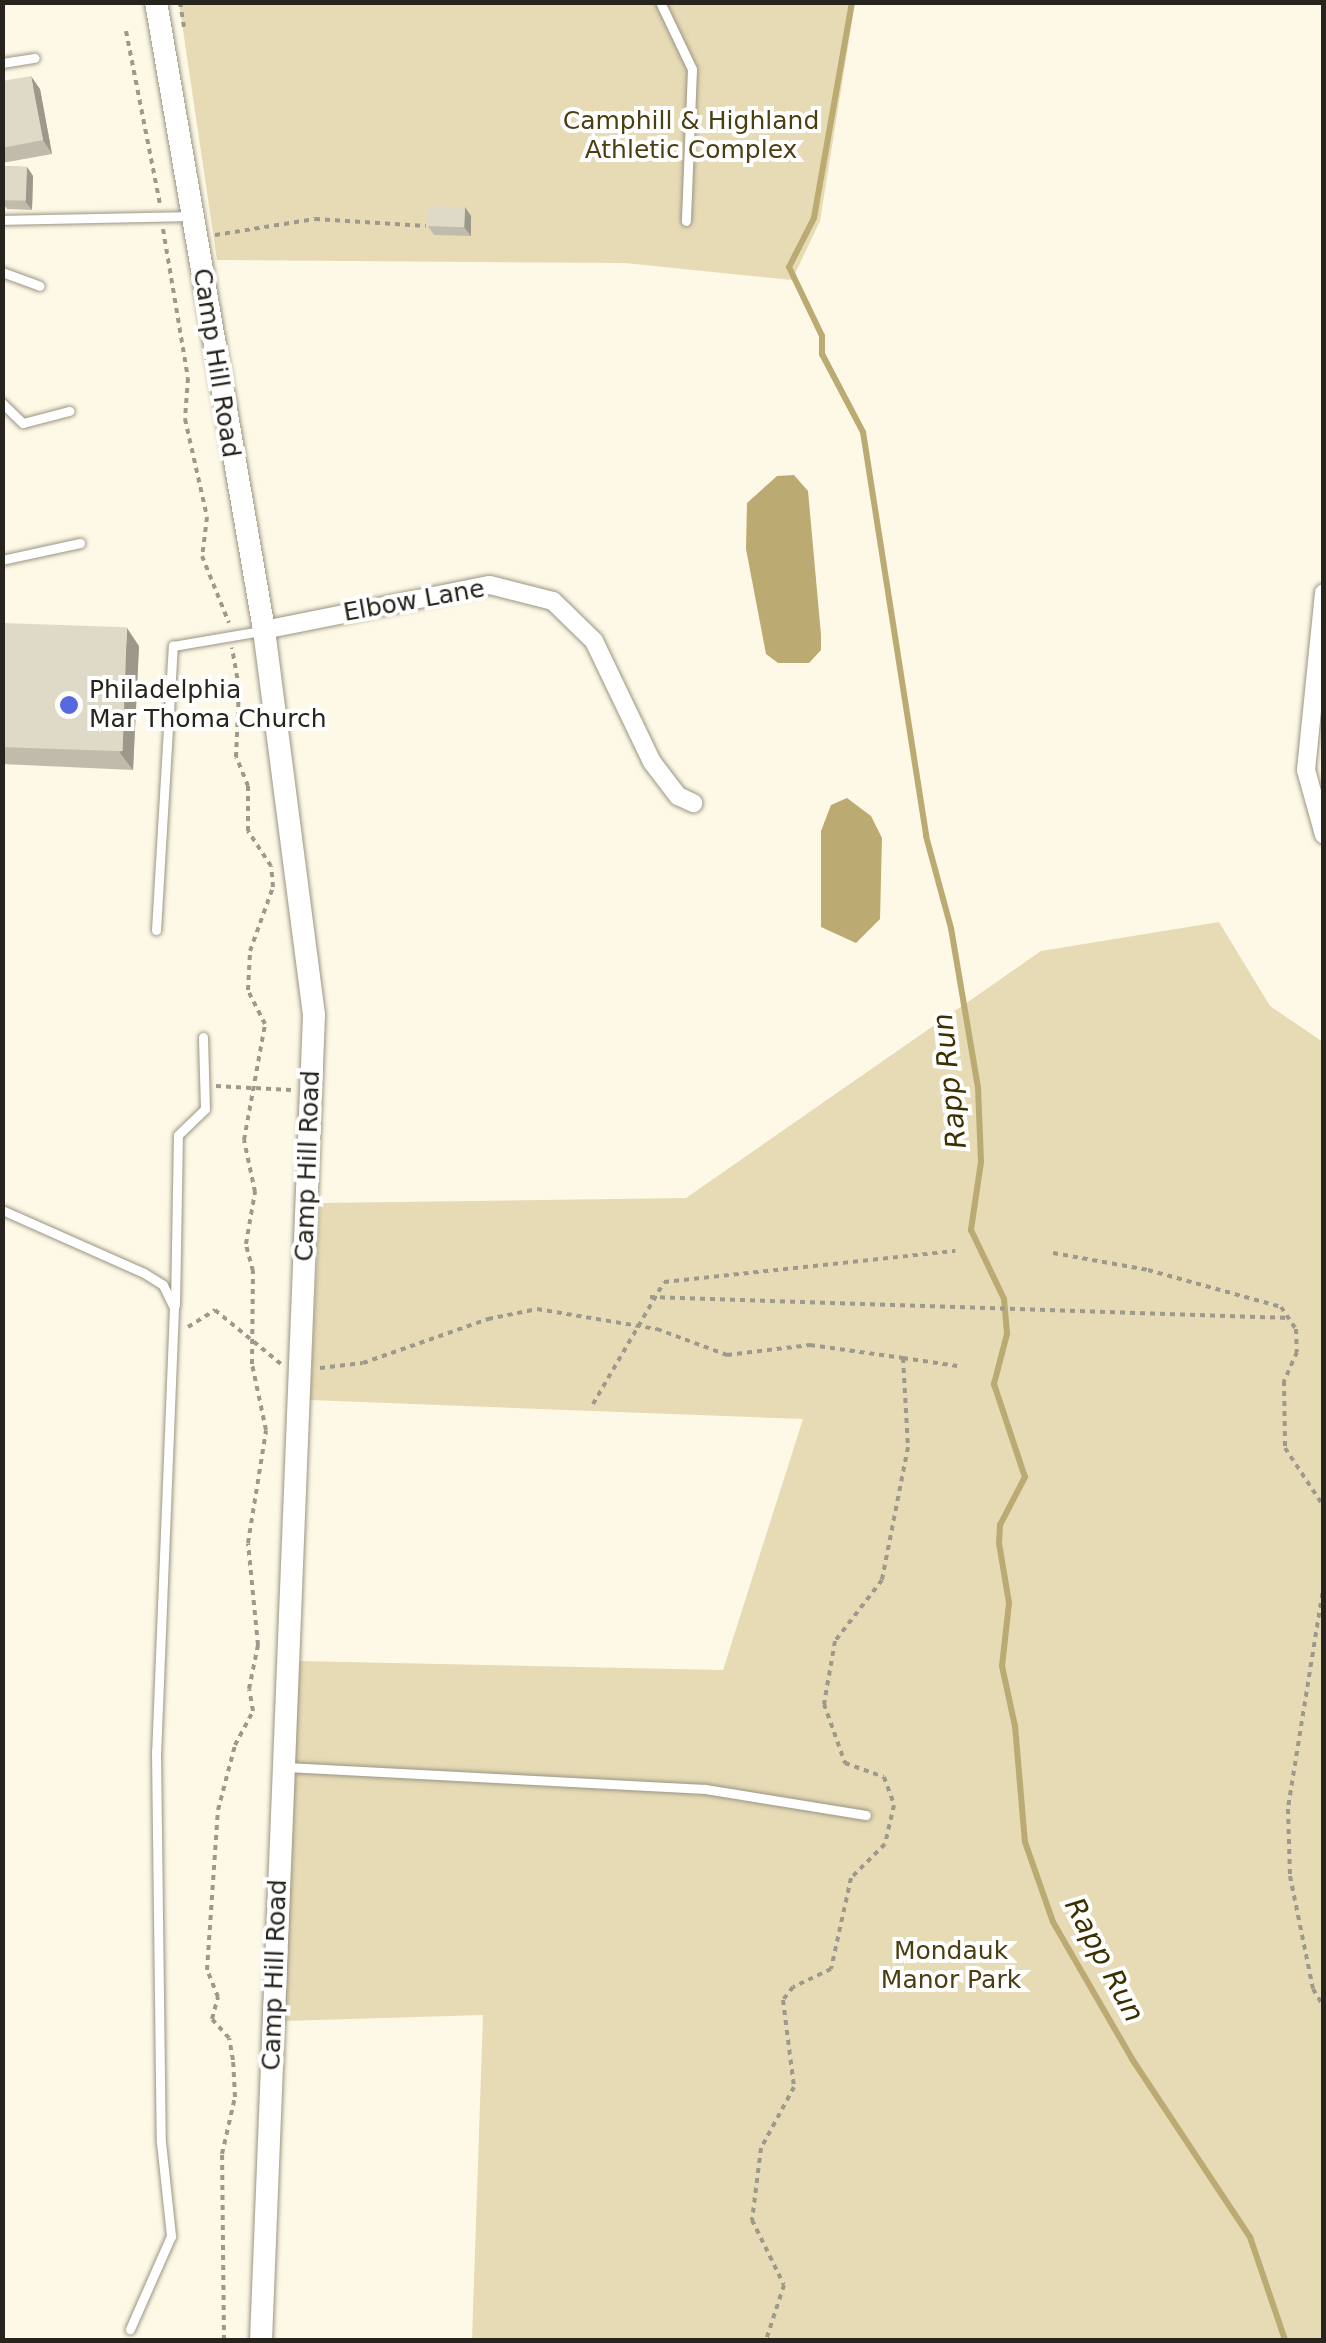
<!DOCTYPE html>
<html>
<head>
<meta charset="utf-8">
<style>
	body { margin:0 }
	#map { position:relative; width:1326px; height:2343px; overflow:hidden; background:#fef9e6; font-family:"DejaVu Sans",sans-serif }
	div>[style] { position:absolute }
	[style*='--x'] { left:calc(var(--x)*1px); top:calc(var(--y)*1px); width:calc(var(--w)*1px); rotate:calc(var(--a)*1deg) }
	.green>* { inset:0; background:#e6dbb5 }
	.water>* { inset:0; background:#bbaa72 }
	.stream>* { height:6px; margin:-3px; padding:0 3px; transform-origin:3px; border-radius:3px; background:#bbaa72 }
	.path>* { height:4px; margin-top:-2px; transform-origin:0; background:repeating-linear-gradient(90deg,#9d998c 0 5px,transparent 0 10px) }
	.roads { filter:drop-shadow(0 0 2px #9a9583) drop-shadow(0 0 2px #9a9583) }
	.service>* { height:9px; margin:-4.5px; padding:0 4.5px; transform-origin:4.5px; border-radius:4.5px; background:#fff }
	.minor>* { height:18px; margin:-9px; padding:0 9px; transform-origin:9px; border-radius:9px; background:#fff }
	.tertiary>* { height:22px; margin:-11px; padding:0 11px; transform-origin:11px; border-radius:11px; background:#fff }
	.wall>* { inset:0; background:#c0bbab }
	.shaded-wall>* { inset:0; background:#9c998b }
	.building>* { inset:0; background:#dfdac7; transform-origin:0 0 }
	.dots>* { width:28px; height:28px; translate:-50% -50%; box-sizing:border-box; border:5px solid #fff; border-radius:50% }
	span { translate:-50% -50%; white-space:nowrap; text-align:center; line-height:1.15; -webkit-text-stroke:8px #fff; paint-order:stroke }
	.park-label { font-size:25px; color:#4b3e11 }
	.street-label { font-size:25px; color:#26241d }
	.poi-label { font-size:25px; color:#26241d }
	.left { translate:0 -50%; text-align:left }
	.water-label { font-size:28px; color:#3c3000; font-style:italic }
	.frame { position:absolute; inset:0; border:5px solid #26241d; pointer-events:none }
</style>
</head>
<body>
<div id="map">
	<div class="green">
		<i style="clip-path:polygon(179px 3px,855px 3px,820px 221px,792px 280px,625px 263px,217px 260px)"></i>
		<i style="clip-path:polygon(1219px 922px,1270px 1006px,1323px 1042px,1323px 2340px,472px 2340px,483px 2015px,284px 2021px,299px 1661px,723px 1670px,803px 1419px,310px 1400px,320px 1203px,686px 1198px,1041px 951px)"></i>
	</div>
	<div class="water">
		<i style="clip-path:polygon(794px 475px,808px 491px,821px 635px,821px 650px,809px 663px,778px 663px,766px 654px,746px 549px,747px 503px,777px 476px)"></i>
		<i style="clip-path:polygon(847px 798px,871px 816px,882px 838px,880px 919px,856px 943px,821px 927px,821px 831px,831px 805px)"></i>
	</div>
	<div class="stream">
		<i style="--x:852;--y:2;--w:219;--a:100"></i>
		<i style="--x:814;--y:218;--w:55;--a:117"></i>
		<i style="--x:789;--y:267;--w:76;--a:64.4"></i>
		<i style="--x:822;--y:336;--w:18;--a:90"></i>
		<i style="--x:822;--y:354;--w:88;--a:62.3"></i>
		<i style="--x:863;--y:432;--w:409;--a:81.1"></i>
		<i style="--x:926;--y:836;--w:95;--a:74.8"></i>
		<i style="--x:951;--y:928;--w:161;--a:80.4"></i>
		<i style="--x:978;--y:1087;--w:75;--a:87.7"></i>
		<i style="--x:981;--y:1162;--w:69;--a:98.4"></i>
		<i style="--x:971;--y:1230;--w:76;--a:64.4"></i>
		<i style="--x:1004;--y:1299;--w:35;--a:85"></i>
		<i style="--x:1007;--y:1334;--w:52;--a:104.6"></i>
		<i style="--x:994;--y:1384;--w:98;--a:71.6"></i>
		<i style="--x:1025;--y:1477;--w:54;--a:117.5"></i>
		<i style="--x:1000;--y:1525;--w:18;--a:93"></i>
		<i style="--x:999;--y:1543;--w:61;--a:80.5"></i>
		<i style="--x:1009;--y:1603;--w:63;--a:96.3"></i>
		<i style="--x:1002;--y:1666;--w:61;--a:77.8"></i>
		<i style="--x:1015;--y:1726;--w:116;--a:85.1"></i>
		<i style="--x:1025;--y:1842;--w:85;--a:70.7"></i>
		<i style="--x:1053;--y:1922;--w:158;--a:60"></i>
		<i style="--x:1132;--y:2059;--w:214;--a:56.5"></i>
		<i style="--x:1250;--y:2237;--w:109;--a:71.2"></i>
	</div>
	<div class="path">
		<i style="--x:180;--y:2;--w:26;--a:81"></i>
		<i style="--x:126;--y:31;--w:177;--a:78.9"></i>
		<i style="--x:163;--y:229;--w:151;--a:80.5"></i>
		<i style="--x:188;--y:378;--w:41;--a:94.2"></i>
		<i style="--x:185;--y:419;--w:100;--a:77.3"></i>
		<i style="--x:207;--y:517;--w:39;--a:97"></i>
		<i style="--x:202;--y:556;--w:72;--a:68.1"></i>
		<i style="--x:215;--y:235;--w:101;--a:-9.1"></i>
		<i style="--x:315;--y:219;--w:111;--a:3.6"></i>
		<i style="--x:216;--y:1086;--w:75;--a:3.1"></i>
		<i style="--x:1053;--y:1253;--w:97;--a:10.1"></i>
		<i style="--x:1148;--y:1270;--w:138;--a:15.5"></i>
		<i style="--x:1281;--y:1307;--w:27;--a:56"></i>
		<i style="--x:1296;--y:1329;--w:23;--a:88"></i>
		<i style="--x:1297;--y:1352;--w:32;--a:114"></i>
		<i style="--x:1284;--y:1381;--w:67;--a:89.1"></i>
		<i style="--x:1285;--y:1448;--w:71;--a:56.5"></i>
		<i style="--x:650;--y:1297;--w:640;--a:1.88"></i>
		<i style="--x:188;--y:1327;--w:32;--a:-32"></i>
		<i style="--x:215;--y:1310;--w:85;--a:39.3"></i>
		<i style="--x:903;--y:1358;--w:55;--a:8.4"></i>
		<i style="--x:320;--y:1368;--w:43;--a:-6.6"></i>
		<i style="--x:363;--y:1363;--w:133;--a:-19.4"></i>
		<i style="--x:488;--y:1319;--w:50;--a:-11.5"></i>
		<i style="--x:537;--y:1309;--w:122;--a:9.5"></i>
		<i style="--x:657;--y:1329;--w:75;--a:20.4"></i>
		<i style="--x:727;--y:1355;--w:84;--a:-6.9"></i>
		<i style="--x:810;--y:1345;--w:94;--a:8"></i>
		<i style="--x:903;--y:1358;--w:89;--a:86.8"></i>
		<i style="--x:908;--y:1447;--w:136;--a:101.1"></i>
		<i style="--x:882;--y:1580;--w:77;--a:127.6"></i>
		<i style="--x:835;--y:1641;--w:64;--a:99.9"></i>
		<i style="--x:824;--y:1704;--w:63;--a:70.4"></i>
		<i style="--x:845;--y:1763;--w:41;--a:19.7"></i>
		<i style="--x:884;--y:1777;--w:30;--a:70"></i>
		<i style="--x:894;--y:1805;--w:40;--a:103"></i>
		<i style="--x:885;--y:1844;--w:48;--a:135"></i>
		<i style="--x:851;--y:1878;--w:93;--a:102.4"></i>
		<i style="--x:831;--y:1969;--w:42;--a:154.7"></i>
		<i style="--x:793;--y:1987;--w:16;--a:128"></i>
		<i style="--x:783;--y:2000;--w:88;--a:82.8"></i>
		<i style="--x:794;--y:2087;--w:69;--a:118.4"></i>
		<i style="--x:761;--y:2148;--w:73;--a:97.1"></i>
		<i style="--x:752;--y:2220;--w:72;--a:63.8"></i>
		<i style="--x:784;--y:2285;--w:58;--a:108.1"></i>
		<i style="--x:593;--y:1404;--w:141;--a:-59.8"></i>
		<i style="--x:664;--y:1282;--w:293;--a:-6.1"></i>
		<i style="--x:1324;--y:1583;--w:229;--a:99.1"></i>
		<i style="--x:1288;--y:1809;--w:67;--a:88.3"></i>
		<i style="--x:1290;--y:1876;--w:115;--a:78.5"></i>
		<i style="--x:1313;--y:1989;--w:21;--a:59"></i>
		<i style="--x:224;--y:2340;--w:186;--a:-90.6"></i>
		<i style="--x:222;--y:2154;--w:58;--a:-77.2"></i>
		<i style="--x:235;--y:2097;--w:37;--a:-93"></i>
		<i style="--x:233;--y:2060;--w:22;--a:-100"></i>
		<i style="--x:229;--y:2038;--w:25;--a:-132"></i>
		<i style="--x:212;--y:2019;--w:23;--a:-75"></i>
		<i style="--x:218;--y:1997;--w:29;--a:-112"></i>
		<i style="--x:207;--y:1970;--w:160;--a:-86.1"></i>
		<i style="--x:218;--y:1810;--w:67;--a:-75.3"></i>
		<i style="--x:235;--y:1745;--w:38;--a:-62"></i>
		<i style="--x:253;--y:1711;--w:22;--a:-100"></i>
		<i style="--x:249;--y:1689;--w:45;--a:-78.4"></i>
		<i style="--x:258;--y:1645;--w:102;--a:-95.6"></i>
		<i style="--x:248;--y:1543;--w:114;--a:-80.9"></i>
		<i style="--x:266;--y:1430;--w:67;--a:-102"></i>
		<i style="--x:252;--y:1364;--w:93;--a:-89.4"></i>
		<i style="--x:253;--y:1271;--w:28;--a:-105"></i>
		<i style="--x:246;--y:1244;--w:53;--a:-80.2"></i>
		<i style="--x:255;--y:1192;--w:53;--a:-101.9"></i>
		<i style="--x:244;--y:1140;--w:118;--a:-79.7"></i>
		<i style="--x:265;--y:1024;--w:38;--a:-117"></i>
		<i style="--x:248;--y:990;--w:39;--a:-87"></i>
		<i style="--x:250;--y:951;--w:68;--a:-70.2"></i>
		<i style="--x:273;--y:887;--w:21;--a:-95"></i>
		<i style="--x:271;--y:866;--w:42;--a:-123.3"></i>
		<i style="--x:248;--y:831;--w:45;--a:-90"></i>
		<i style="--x:248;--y:786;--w:31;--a:-112"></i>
		<i style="--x:236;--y:757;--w:69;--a:-87.5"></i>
		<i style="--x:239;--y:688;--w:41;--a:-99.9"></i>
	</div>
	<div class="roads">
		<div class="service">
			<i style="--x:660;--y:2;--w:74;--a:64.5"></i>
			<i style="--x:692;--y:69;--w:152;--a:92.3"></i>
			<i style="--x:2;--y:63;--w:33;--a:-9"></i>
			<i style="--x:2;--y:220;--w:187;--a:-1.2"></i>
			<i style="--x:2;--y:272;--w:40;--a:20.2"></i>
			<i style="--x:2;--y:403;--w:29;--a:44"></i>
			<i style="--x:23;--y:423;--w:48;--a:-14.6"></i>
			<i style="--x:2;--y:560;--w:80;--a:-12.3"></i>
			<i style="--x:156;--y:930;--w:285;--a:-86.6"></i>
			<i style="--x:173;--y:646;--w:89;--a:-9.7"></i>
			<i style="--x:2;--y:1210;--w:155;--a:23.9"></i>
			<i style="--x:144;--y:1273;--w:22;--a:32"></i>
			<i style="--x:163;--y:1285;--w:25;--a:64"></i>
			<i style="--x:174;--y:1308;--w:443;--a:92.3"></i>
			<i style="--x:156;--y:1751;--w:391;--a:89.3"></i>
			<i style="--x:161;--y:2142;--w:95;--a:83.9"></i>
			<i style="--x:171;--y:2236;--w:102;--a:113.8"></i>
			<i style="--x:175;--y:1305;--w:170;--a:-89"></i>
			<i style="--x:178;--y:1135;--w:37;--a:-44"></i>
			<i style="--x:205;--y:1109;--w:72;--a:-91.6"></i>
			<i style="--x:286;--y:1767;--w:420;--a:3"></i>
			<i style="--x:705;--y:1789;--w:163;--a:9.2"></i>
		</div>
		<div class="minor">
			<i style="--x:1324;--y:593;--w:178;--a:95.8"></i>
			<i style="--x:1306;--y:770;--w:67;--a:74.5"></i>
			<i style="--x:264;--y:630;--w:230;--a:-11.3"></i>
			<i style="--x:490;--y:585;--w:65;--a:14.3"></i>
			<i style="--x:553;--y:601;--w:57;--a:44.3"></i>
			<i style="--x:594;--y:641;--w:134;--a:64.4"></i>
			<i style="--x:652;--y:762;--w:43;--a:52.6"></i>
			<i style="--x:678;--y:796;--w:17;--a:25"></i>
		</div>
		<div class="tertiary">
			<i style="--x:156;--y:2;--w:637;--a:80.24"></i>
			<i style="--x:264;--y:630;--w:388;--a:82.6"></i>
			<i style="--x:314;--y:1015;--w:1326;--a:92.29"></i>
		</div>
	</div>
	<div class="wall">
		<i style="clip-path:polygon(2px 81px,40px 89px,52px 154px,2px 163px)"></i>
		<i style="clip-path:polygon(3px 166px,27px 167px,33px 176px,32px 210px,7px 209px,2px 202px)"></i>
		<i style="clip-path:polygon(471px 216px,471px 236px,434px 235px,428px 226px)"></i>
		<i style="clip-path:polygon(2px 623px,139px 646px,133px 770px,2px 764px)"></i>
	</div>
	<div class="shaded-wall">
		<i style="clip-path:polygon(31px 76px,40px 89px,52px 154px,43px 140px)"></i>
		<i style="clip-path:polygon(27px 167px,33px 176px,32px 210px,25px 201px)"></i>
		<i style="clip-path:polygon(465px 207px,471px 216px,471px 236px,464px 227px)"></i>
		<i style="clip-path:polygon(127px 628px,139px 646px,133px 770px,120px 753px)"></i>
	</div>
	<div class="building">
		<i style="clip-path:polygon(31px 76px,43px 140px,2px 148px,2px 81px)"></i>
		<i style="left:3px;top:166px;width:24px;height:34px;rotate:2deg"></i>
		<i style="left:428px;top:206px;width:37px;height:20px;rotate:2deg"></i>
		<i style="left:2px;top:623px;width:125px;height:124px;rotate:2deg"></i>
	</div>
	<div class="dots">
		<i style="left:69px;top:705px;background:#5868de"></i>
	</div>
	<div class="park-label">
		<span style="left:691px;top:136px">Camphill &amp; Highland<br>Athletic Complex</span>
		<span style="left:951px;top:1966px">Mondauk<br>Manor Park</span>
	</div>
	<div class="street-label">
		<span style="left:216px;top:363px;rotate:81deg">Camp Hill Road</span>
		<span style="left:414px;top:601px;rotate:-10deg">Elbow Lane</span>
		<span style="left:308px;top:1166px;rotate:-88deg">Camp Hill Road</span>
		<span style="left:275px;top:1975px;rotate:-88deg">Camp Hill Road</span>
	</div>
	<div class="poi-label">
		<span class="left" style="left:89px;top:705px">Philadelphia<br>Mar Thoma Church</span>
	</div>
	<div class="water-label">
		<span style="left:950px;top:1081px;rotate:-96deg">Rapp Run</span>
		<span style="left:1104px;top:1960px;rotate:62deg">Rapp Run</span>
	</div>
	<div class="frame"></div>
</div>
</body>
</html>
